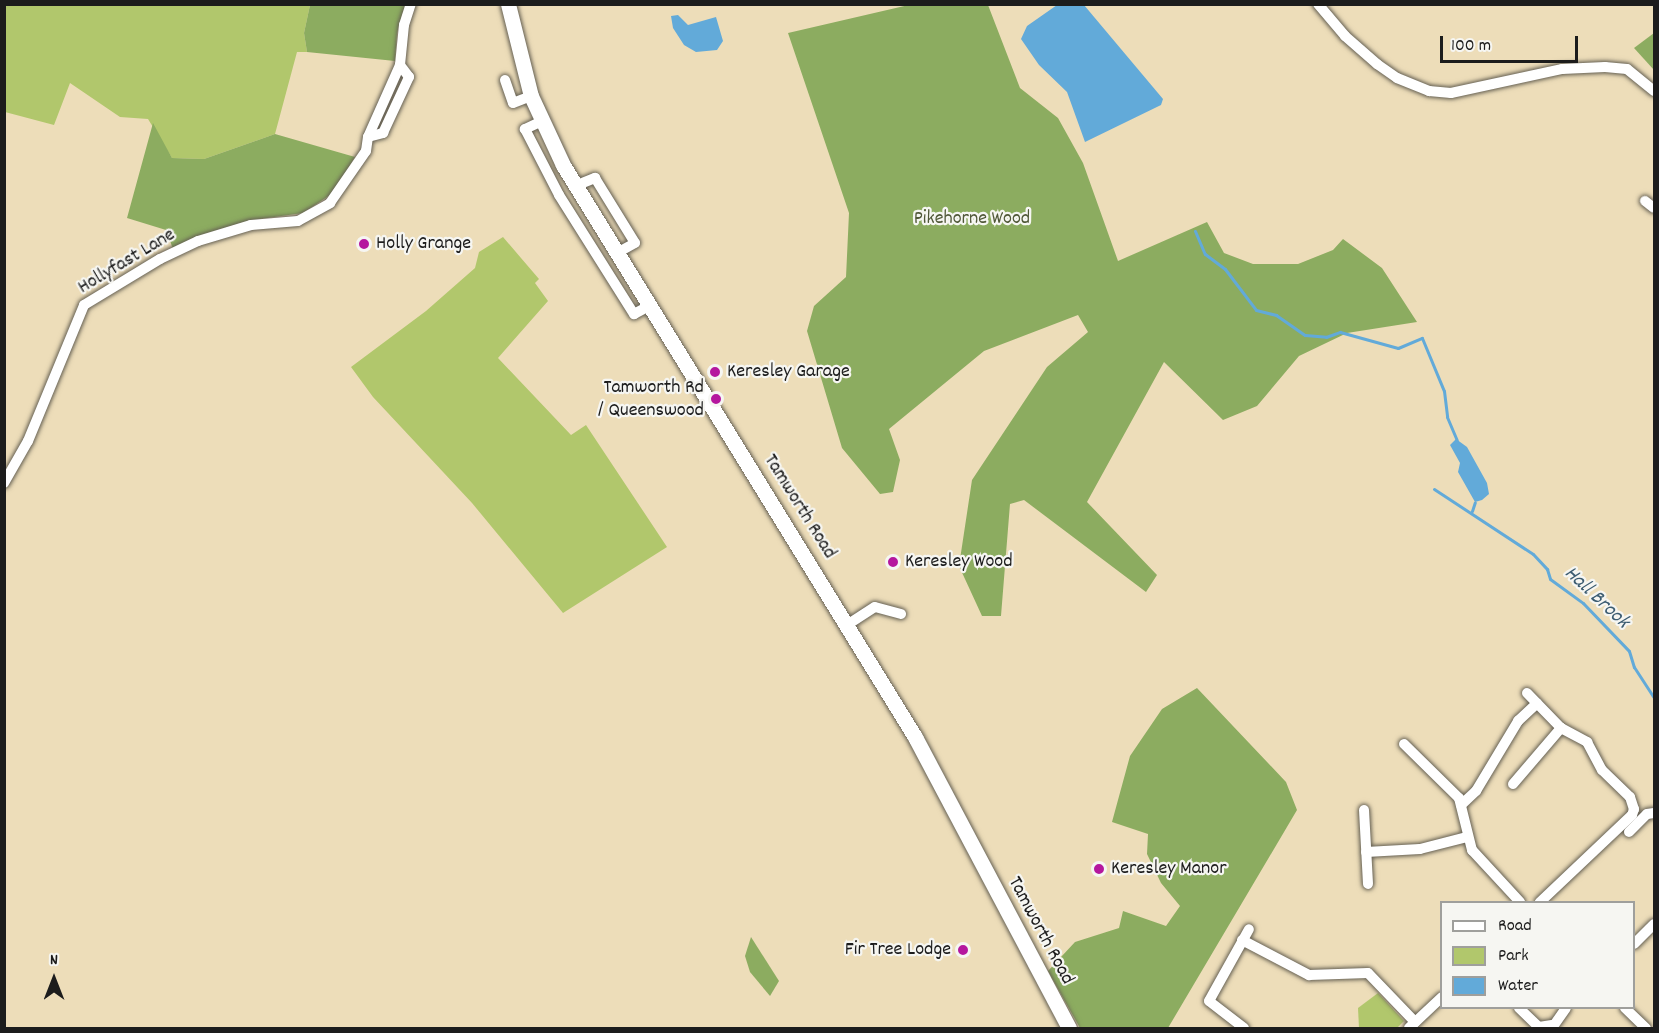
<!DOCTYPE html>
<html>
<head>
<meta charset="utf-8">
<style>
	body { margin:0 }
	#map { position:relative; width:1659px; height:1033px; overflow:hidden; background:#edddb9; font-family:Dekko,sans-serif }
	div>[style] { position:absolute }
	[style*='--x'] { left:calc(var(--x)*1px); top:calc(var(--y)*1px); width:calc(var(--w)*1px); rotate:calc(var(--a)*1deg) }
	.green>* { inset:0; background:#b1c76c }
	.forest>* { inset:0; background:#8cac60 }
	.water>* { inset:0; background:#62aad9 }
	.stream>* { height:3px; margin:-1.5px; padding:0 1.5px; transform-origin:1.5px; border-radius:1.5px; background:#62aad9 }
	.roads { filter:drop-shadow(0 0 2px #656053) drop-shadow(0 0 2px #656053) }
	.street>* { height:10px; margin:-5px; padding:0 5px; transform-origin:5px; border-radius:5px; background:#fff }
	.secondary>* { height:15px; margin:-7.5px; padding:0 7.5px; transform-origin:7.5px; border-radius:7.5px; background:#fff }
	.dots>* { width:16px; height:16px; translate:-50% -50%; box-sizing:border-box; border:3px solid #f6f6f2; border-radius:50% }
	span { translate:-50% -50%; white-space:nowrap; text-align:center; line-height:1.15; -webkit-text-stroke:4.5px #f6f6f2; paint-order:stroke }
	.park-label { font-size:20px; color:#505838 }
	.poi-label { font-size:20px; color:#1c1c1c }
	.left { translate:0 -50%; text-align:left }
	.right { translate:-100% -50%; text-align:right }
	.street-label { font-size:20px; color:#1c1c1c }
	.water-label { font-size:21px; color:#3c5c71; font-style:italic }
	.frame { position:absolute; inset:0; border:6px solid #1c1c1c; pointer-events:none }
	.legend { position:absolute; left:1440px; top:901px; width:195px; height:108px; box-sizing:border-box; background:#f6f6f2; border:2px solid #9f9f9c; margin:0; padding:8px 10px; list-style:none; font-size:18px; color:#1c1c1c }
	.legend li { display:flex; align-items:center; gap:12px; height:30px }
	.legend b { width:30px; border:2px solid #9f9f9c }
	.north { position:absolute; left:24px; top:949px; width:60px; height:60px; -webkit-text-stroke:4px #f6f6f2; paint-order:stroke; rotate:0deg; font-size:16px; font-weight:700; line-height:24px; text-align:center; color:#1c1c1c }
	.north::after { content:''; display:block; margin:auto; width:21px; height:27px; background:#1c1c1c; clip-path:polygon(50% 0,100% 100%,50% 72%,0 100%) }
	.scale { position:absolute; left:1440px; top:36px; width:138px; height:27px; box-sizing:border-box; border:3px solid #1c1c1c; border-top:0; padding-left:8px; font-size:18px; line-height:21px; white-space:nowrap; color:#1c1c1c; -webkit-text-stroke:4px #f6f6f2; paint-order:stroke }
</style>
</head>
<body>
<div id="map">
	<div class="green">
		<i style="clip-path:polygon(5px 5px,310px 5px,304px 33px,307px 52px,297px 52px,275px 134px,204px 159px,172px 158px,148px 119px,120px 117px,70px 83px,54px 125px,5px 112px)"></i>
		<i style="clip-path:polygon(503px 237px,539px 279px,535px 283px,548px 301px,498px 358px,571px 435px,586px 425px,667px 547px,563px 613px,472px 503px,373px 397px,351px 367px,426px 311px,475px 268px,479px 252px)"></i>
		<i style="clip-path:polygon(1378px 993px,1404px 1021px,1397px 1028px,1359px 1028px,1358px 1008px)"></i>
	</div>
	<div class="forest">
		<i style="clip-path:polygon(913px 4px,988px 5px,1020px 88px,1058px 118px,1083px 163px,1118px 261px,1207px 222px,1224px 253px,1253px 264px,1298px 264px,1333px 250px,1343px 239px,1382px 268px,1417px 322px,1347px 333px,1299px 356px,1257px 406px,1223px 420px,1164px 362px,1087px 502px,1157px 575px,1146px 592px,1024px 500px,1010px 504px,1001px 616px,982px 616px,959px 566px,972px 480px,1047px 367px,1088px 332px,1078px 315px,984px 351px,889px 429px,900px 460px,893px 492px,880px 494px,842px 448px,807px 331px,814px 306px,846px 277px,849px 213px,788px 33px)"></i>
		<i style="clip-path:polygon(310px 5px,405px 5px,397px 33px,395px 61px,307px 52px,304px 33px)"></i>
		<i style="clip-path:polygon(1654px 33px,1654px 70px,1634px 48px)"></i>
		<i style="clip-path:polygon(153px 123px,172px 158px,204px 159px,275px 134px,355px 157px,333px 193px,303px 213px,260px 219px,173px 249px,166px 230px,127px 218px)"></i>
		<i style="clip-path:polygon(1197px 688px,1286px 782px,1297px 810px,1168px 1028px,1080px 1028px,1048px 971px,1075px 942px,1119px 928px,1123px 911px,1166px 926px,1180px 906px,1161px 883px,1147px 854px,1148px 834px,1112px 822px,1130px 756px,1162px 709px)"></i>
		<i style="clip-path:polygon(751px 937px,779px 981px,770px 996px,750px 972px,745px 956px)"></i>
	</div>
	<div class="water">
		<i style="clip-path:polygon(1057px 5px,1084px 5px,1163px 99px,1161px 105px,1085px 142px,1067px 92px,1039px 65px,1021px 39px,1027px 26px)"></i>
		<i style="clip-path:polygon(678px 15px,688px 25px,716px 17px,723px 41px,717px 50px,696px 52px,684px 45px,673px 28px,671px 16px)"></i>
		<i style="clip-path:polygon(1456px 439px,1467px 447px,1487px 483px,1489px 494px,1482px 500px,1475px 502px,1458px 472px,1460px 463px,1450px 445px)"></i>
	</div>
	<div class="stream">
		<i style="--x:1195;--y:231;--w:25;--a:67"></i>
		<i style="--x:1205;--y:254;--w:25;--a:37"></i>
		<i style="--x:1225;--y:269;--w:51;--a:52.9"></i>
		<i style="--x:1256;--y:310;--w:21;--a:14"></i>
		<i style="--x:1276;--y:315;--w:35;--a:35"></i>
		<i style="--x:1305;--y:335;--w:21;--a:5"></i>
		<i style="--x:1326;--y:337;--w:15;--a:-20"></i>
		<i style="--x:1340;--y:332;--w:60;--a:15.4"></i>
		<i style="--x:1398;--y:348;--w:26;--a:-23"></i>
		<i style="--x:1422;--y:338;--w:57;--a:67.5"></i>
		<i style="--x:1444;--y:391;--w:26;--a:83"></i>
		<i style="--x:1447;--y:417;--w:25;--a:67"></i>
		<i style="--x:1434;--y:489;--w:118;--a:33.3"></i>
		<i style="--x:1533;--y:554;--w:21;--a:47"></i>
		<i style="--x:1547;--y:569;--w:10;--a:73"></i>
		<i style="--x:1550;--y:579;--w:41;--a:36"></i>
		<i style="--x:1583;--y:603;--w:66;--a:46.2"></i>
		<i style="--x:1629;--y:651;--w:17;--a:73"></i>
		<i style="--x:1634;--y:667;--w:37;--a:57"></i>
		<i style="--x:1472;--y:511;--w:9;--a:-72"></i>
	</div>
	<div class="roads">
		<div class="street">
			<i style="--x:1318;--y:4;--w:42;--a:49.8"></i>
			<i style="--x:1345;--y:36;--w:43;--a:41.2"></i>
			<i style="--x:1377;--y:64;--w:24;--a:35"></i>
			<i style="--x:1397;--y:78;--w:35;--a:22"></i>
			<i style="--x:1429;--y:91;--w:22;--a:5"></i>
			<i style="--x:1451;--y:93;--w:114;--a:-12.2"></i>
			<i style="--x:1562;--y:69;--w:43;--a:-2.7"></i>
			<i style="--x:1605;--y:67;--w:22;--a:5"></i>
			<i style="--x:1627;--y:69;--w:35;--a:39"></i>
			<i style="--x:505;--y:80;--w:24;--a:71"></i>
			<i style="--x:513;--y:103;--w:19;--a:-21"></i>
			<i style="--x:540;--y:122;--w:17;--a:155"></i>
			<i style="--x:525;--y:129;--w:74;--a:62.7"></i>
			<i style="--x:559;--y:195;--w:141;--a:57.8"></i>
			<i style="--x:634;--y:314;--w:17;--a:-28"></i>
			<i style="--x:368;--y:137;--w:16;--a:-15"></i>
			<i style="--x:383;--y:133;--w:62;--a:-65.1"></i>
			<i style="--x:409;--y:77;--w:15;--a:-127"></i>
			<i style="--x:575;--y:186;--w:22;--a:-22"></i>
			<i style="--x:595;--y:178;--w:76;--a:58.4"></i>
			<i style="--x:635;--y:243;--w:21;--a:151"></i>
			<i style="--x:1645;--y:201;--w:11;--a:38"></i>
			<i style="--x:4;--y:483;--w:48;--a:-60.3"></i>
			<i style="--x:28;--y:441;--w:147;--a:-67.6"></i>
			<i style="--x:84;--y:305;--w:89;--a:-31.2"></i>
			<i style="--x:160;--y:259;--w:42;--a:-25.3"></i>
			<i style="--x:198;--y:241;--w:55;--a:-16.8"></i>
			<i style="--x:251;--y:225;--w:47;--a:-4.9"></i>
			<i style="--x:298;--y:221;--w:37;--a:-29"></i>
			<i style="--x:330;--y:203;--w:63;--a:-55.3"></i>
			<i style="--x:366;--y:151;--w:14;--a:-82"></i>
			<i style="--x:368;--y:137;--w:79;--a:-66"></i>
			<i style="--x:400;--y:65;--w:40;--a:-84.3"></i>
			<i style="--x:404;--y:25;--w:22;--a:-72"></i>
			<i style="--x:847;--y:625;--w:33;--a:-33"></i>
			<i style="--x:875;--y:607;--w:27;--a:15"></i>
			<i style="--x:1527;--y:693;--w:49;--a:45.8"></i>
			<i style="--x:1561;--y:728;--w:30;--a:28"></i>
			<i style="--x:1587;--y:742;--w:32;--a:62"></i>
			<i style="--x:1602;--y:770;--w:39;--a:44"></i>
			<i style="--x:1630;--y:797;--w:13;--a:72"></i>
			<i style="--x:1634;--y:809;--w:6;--a:108"></i>
			<i style="--x:1632;--y:815;--w:127;--a:136.6"></i>
			<i style="--x:1404;--y:744;--w:77;--a:44.5"></i>
			<i style="--x:1459;--y:798;--w:54;--a:76"></i>
			<i style="--x:1472;--y:850;--w:71;--a:47.3"></i>
			<i style="--x:1513;--y:784;--w:74;--a:-49.4"></i>
			<i style="--x:1461;--y:805;--w:21;--a:-43"></i>
			<i style="--x:1476;--y:791;--w:82;--a:-59"></i>
			<i style="--x:1518;--y:721;--w:26;--a:-43"></i>
			<i style="--x:1364;--y:810;--w:74;--a:86.9"></i>
			<i style="--x:1629;--y:832;--w:25;--a:-45"></i>
			<i style="--x:1647;--y:814;--w:7;--a:-8"></i>
			<i style="--x:1366;--y:852;--w:54;--a:-3.2"></i>
			<i style="--x:1420;--y:849;--w:49;--a:-14.3"></i>
			<i style="--x:1242;--y:940;--w:76;--a:27.6"></i>
			<i style="--x:1309;--y:975;--w:59;--a:-1.9"></i>
			<i style="--x:1368;--y:973;--w:68;--a:46.2"></i>
			<i style="--x:1634;--y:944;--w:28;--a:-45"></i>
			<i style="--x:1519;--y:1008;--w:28;--a:44"></i>
			<i style="--x:1539;--y:1027;--w:13;--a:-9"></i>
			<i style="--x:1625;--y:1008;--w:29;--a:44"></i>
			<i style="--x:1244;--y:1028;--w:44;--a:-142.4"></i>
			<i style="--x:1209;--y:1001;--w:82;--a:-60.9"></i>
			<i style="--x:1409;--y:1028;--w:45;--a:-43.2"></i>
			<i style="--x:1552;--y:1028;--w:24;--a:-55"></i>
		</div>
		<div class="secondary">
			<i style="--x:508;--y:4;--w:95;--a:76"></i>
			<i style="--x:531;--y:96;--w:76;--a:65.1"></i>
			<i style="--x:563;--y:165;--w:672;--a:58.39"></i>
			<i style="--x:915;--y:737;--w:329;--a:62.1"></i>
		</div>
	</div>
	<div class="dots">
		<i style="left:364px;top:244px;background:#b5179e"></i>
		<i style="left:715px;top:372px;background:#b5179e"></i>
		<i style="left:716px;top:399px;background:#b5179e"></i>
		<i style="left:893px;top:562px;background:#b5179e"></i>
		<i style="left:1099px;top:869px;background:#b5179e"></i>
		<i style="left:963px;top:950px;background:#b5179e"></i>
	</div>
	<div class="park-label">
		<span style="left:972px;top:219px">Pikehorne Wood</span>
	</div>
	<div class="poi-label">
		<span class="left" style="left:376px;top:244px">Holly Grange</span>
		<span class="left" style="left:727px;top:372px">Keresley Garage</span>
		<span class="right" style="left:704px;top:400px">Tamworth Rd<br>/ Queenswood</span>
		<span class="left" style="left:905px;top:562px">Keresley Wood</span>
		<span class="left" style="left:1111px;top:869px">Keresley Manor</span>
		<span class="right" style="left:951px;top:950px">Fir Tree Lodge</span>
	</div>
	<div class="street-label">
		<span style="left:127px;top:262px;rotate:-31deg">Hollyfast Lane</span>
		<span style="left:799px;top:507px;rotate:58deg">Tamworth Road</span>
		<span style="left:1040px;top:931px;rotate:62deg">Tamworth Road</span>
	</div>
	<div class="water-label">
		<span style="left:1596px;top:598px;rotate:43deg">Hall Brook</span>
	</div>
	<div class="frame"></div>
	<ul class="legend">
	<li><b style="height:8px;background:#fff"></b>Road</li>
	<li><b style="height:16px;background:#b1c76c"></b>Park</li>
	<li><b style="height:16px;background:#62aad9"></b>Water</li>
	</ul>
	<div class="north">N</div>
	<div class="scale">100 m</div>
</div>
</body>
</html>
